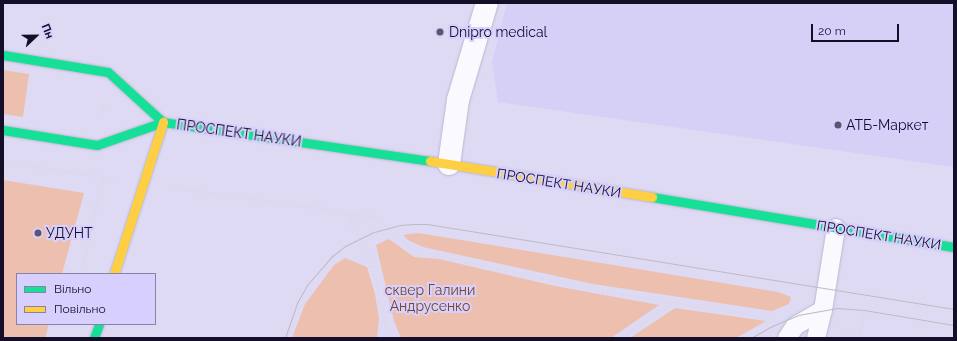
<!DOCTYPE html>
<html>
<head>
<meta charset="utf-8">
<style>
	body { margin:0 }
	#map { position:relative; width:957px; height:341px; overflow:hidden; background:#dedaf4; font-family:Raleway,sans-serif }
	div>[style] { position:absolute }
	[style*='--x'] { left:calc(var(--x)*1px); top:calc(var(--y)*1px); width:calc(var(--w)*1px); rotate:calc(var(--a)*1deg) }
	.built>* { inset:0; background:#d6d0f7 }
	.green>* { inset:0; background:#edbfaf }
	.path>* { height:2.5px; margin-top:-1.25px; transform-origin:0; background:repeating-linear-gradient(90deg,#d9d7e0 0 1px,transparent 0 4px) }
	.roads { filter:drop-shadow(0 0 1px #bbb7d0) drop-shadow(0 0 1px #bbb7d0) }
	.lane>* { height:18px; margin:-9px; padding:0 9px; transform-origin:9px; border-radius:9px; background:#faf9fd }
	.street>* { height:22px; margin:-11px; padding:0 11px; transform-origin:11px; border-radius:11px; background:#faf9fd }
	.fast>* { height:9px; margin:-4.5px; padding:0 4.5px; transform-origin:4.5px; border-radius:4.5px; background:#16e098 }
	.slow>* { height:9px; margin:-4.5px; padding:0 4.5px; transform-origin:4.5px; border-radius:4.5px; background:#ffcf43 }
	.tram>* { height:1px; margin:-0.5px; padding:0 0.5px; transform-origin:0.5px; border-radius:0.5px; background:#bcbbc2 }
	.dots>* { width:11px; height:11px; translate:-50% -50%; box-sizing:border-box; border:2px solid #d7d0fe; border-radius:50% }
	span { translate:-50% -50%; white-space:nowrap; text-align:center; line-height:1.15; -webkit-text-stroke:4px #d7d0fe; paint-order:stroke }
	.poi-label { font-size:14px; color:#140e28 }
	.left { translate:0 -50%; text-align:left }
	.street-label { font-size:14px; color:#140e28 }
	.park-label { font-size:14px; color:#754627 }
	.frame { position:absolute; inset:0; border:4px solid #140e28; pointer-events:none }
	.legend { position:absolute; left:16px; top:273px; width:140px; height:52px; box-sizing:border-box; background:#d7d0fe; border:1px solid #8982a8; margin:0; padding:5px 7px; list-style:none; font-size:12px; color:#140e28 }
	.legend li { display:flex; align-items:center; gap:8px; height:20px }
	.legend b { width:20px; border:1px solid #8982a8 }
	.north { position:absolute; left:16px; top:16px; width:40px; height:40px; -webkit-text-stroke:3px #d7d0fe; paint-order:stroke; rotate:68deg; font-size:11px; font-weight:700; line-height:16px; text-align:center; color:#140e28 }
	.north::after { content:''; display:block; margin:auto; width:14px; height:18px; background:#140e28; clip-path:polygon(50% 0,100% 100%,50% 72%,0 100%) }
	.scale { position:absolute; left:811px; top:24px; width:88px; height:18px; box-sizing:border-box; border:2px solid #140e28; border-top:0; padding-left:5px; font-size:12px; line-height:14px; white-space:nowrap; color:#140e28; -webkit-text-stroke:3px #d7d0fe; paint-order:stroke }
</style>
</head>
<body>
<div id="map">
	<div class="built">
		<i style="clip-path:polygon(507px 3px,954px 3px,954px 167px,498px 102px,492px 62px)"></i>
	</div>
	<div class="green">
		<i style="clip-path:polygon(3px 70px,29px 74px,23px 117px,3px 114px)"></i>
		<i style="clip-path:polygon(3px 180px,84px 193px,62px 274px,17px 274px,17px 324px,49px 324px,45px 338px,3px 338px)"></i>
		<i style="clip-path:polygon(418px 233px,778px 292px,791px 297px,789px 304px,772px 311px,593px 284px,423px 247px,408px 240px,403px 235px)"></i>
		<i style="clip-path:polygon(389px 239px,414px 257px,439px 259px,555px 286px,659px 305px,611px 338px,401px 338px,394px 321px,376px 245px)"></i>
		<i style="clip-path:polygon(345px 258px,367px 267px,375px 294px,379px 318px,377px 338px,292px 338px,305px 304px,334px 265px)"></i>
		<i style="clip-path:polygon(675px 308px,766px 321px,736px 338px,630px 338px)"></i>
	</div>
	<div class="path">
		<i style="--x:102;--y:115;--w:11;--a:-85"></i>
		<i style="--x:3;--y:161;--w:114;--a:9.1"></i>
		<i style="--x:169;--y:187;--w:180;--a:8"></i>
		<i style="--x:347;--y:212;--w:52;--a:63.9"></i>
		<i style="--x:370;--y:259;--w:81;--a:76.5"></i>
		<i style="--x:347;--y:212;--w:29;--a:10"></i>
		<i style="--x:376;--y:217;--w:51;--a:41.8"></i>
		<i style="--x:414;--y:251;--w:193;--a:11.9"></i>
		<i style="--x:603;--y:291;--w:170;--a:9.1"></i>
		<i style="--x:81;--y:274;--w:99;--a:-77.2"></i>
		<i style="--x:843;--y:330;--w:18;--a:6"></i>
		<i style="--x:620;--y:338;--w:66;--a:-33.9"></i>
		<i style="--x:859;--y:338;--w:28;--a:-80"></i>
	</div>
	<div class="roads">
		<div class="lane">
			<i style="--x:787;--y:338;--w:14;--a:-56"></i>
			<i style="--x:795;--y:326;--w:32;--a:-30"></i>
			<i style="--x:816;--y:338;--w:29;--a:-76"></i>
			<i style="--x:823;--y:310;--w:83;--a:-81"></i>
		</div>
		<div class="street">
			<i style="--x:449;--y:164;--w:65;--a:-82"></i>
			<i style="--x:458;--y:100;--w:101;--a:-73.4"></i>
		</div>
		<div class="fast">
			<i style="--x:3;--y:55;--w:106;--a:9.2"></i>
			<i style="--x:108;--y:72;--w:74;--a:42.3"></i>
			<i style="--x:3;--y:130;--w:95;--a:9.1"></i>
			<i style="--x:97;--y:145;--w:70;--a:-19.2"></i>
			<i style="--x:163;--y:122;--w:270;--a:8.3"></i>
			<i style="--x:652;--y:197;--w:306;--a:9.4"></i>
			<i style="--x:94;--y:338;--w:15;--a:-70"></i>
		</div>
		<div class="slow">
			<i style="--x:430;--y:161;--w:225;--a:9.2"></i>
			<i style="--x:114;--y:274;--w:160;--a:-72.1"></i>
		</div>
	</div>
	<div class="tram">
		<i style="--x:285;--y:338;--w:37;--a:-71"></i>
		<i style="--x:297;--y:303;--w:21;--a:-61"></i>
		<i style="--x:307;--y:285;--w:37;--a:-49"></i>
		<i style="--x:331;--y:257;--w:18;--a:-38"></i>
		<i style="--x:345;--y:246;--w:32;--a:-26"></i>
		<i style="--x:374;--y:232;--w:27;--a:-15"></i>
		<i style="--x:400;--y:225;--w:13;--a:-4"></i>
		<i style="--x:413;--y:224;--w:14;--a:0"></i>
		<i style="--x:427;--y:224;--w:534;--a:9.16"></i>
		<i style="--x:751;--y:338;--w:22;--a:-30"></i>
		<i style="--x:770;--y:327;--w:30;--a:-23"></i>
		<i style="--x:798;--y:315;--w:40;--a:-10"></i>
		<i style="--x:837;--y:308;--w:27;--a:4"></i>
		<i style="--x:864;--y:310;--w:91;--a:9.5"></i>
	</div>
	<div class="dots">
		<i style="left:440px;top:32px;background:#5b556f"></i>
		<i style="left:838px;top:125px;background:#5b556f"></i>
		<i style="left:38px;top:233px;background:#5b556f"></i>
	</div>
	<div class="poi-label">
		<span class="left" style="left:449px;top:32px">Dnipro medical</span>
		<span class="left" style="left:846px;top:125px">АТБ-Маркет</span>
		<span class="left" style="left:46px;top:233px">УДУНТ</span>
	</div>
	<div class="street-label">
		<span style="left:239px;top:133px;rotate:8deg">ПРОСПЕКТ НАУКИ</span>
		<span style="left:559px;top:183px;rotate:9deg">ПРОСПЕКТ НАУКИ</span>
		<span style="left:879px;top:235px;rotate:9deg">ПРОСПЕКТ НАУКИ</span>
	</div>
	<div class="park-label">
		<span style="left:430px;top:298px">сквер Галини<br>Андрусенко</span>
	</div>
	<div class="frame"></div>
	<ul class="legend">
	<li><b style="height:5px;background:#16e098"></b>Вільно</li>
	<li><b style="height:5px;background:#ffcf43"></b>Повільно</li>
	</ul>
	<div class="north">Пн</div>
	<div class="scale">20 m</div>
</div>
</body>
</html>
